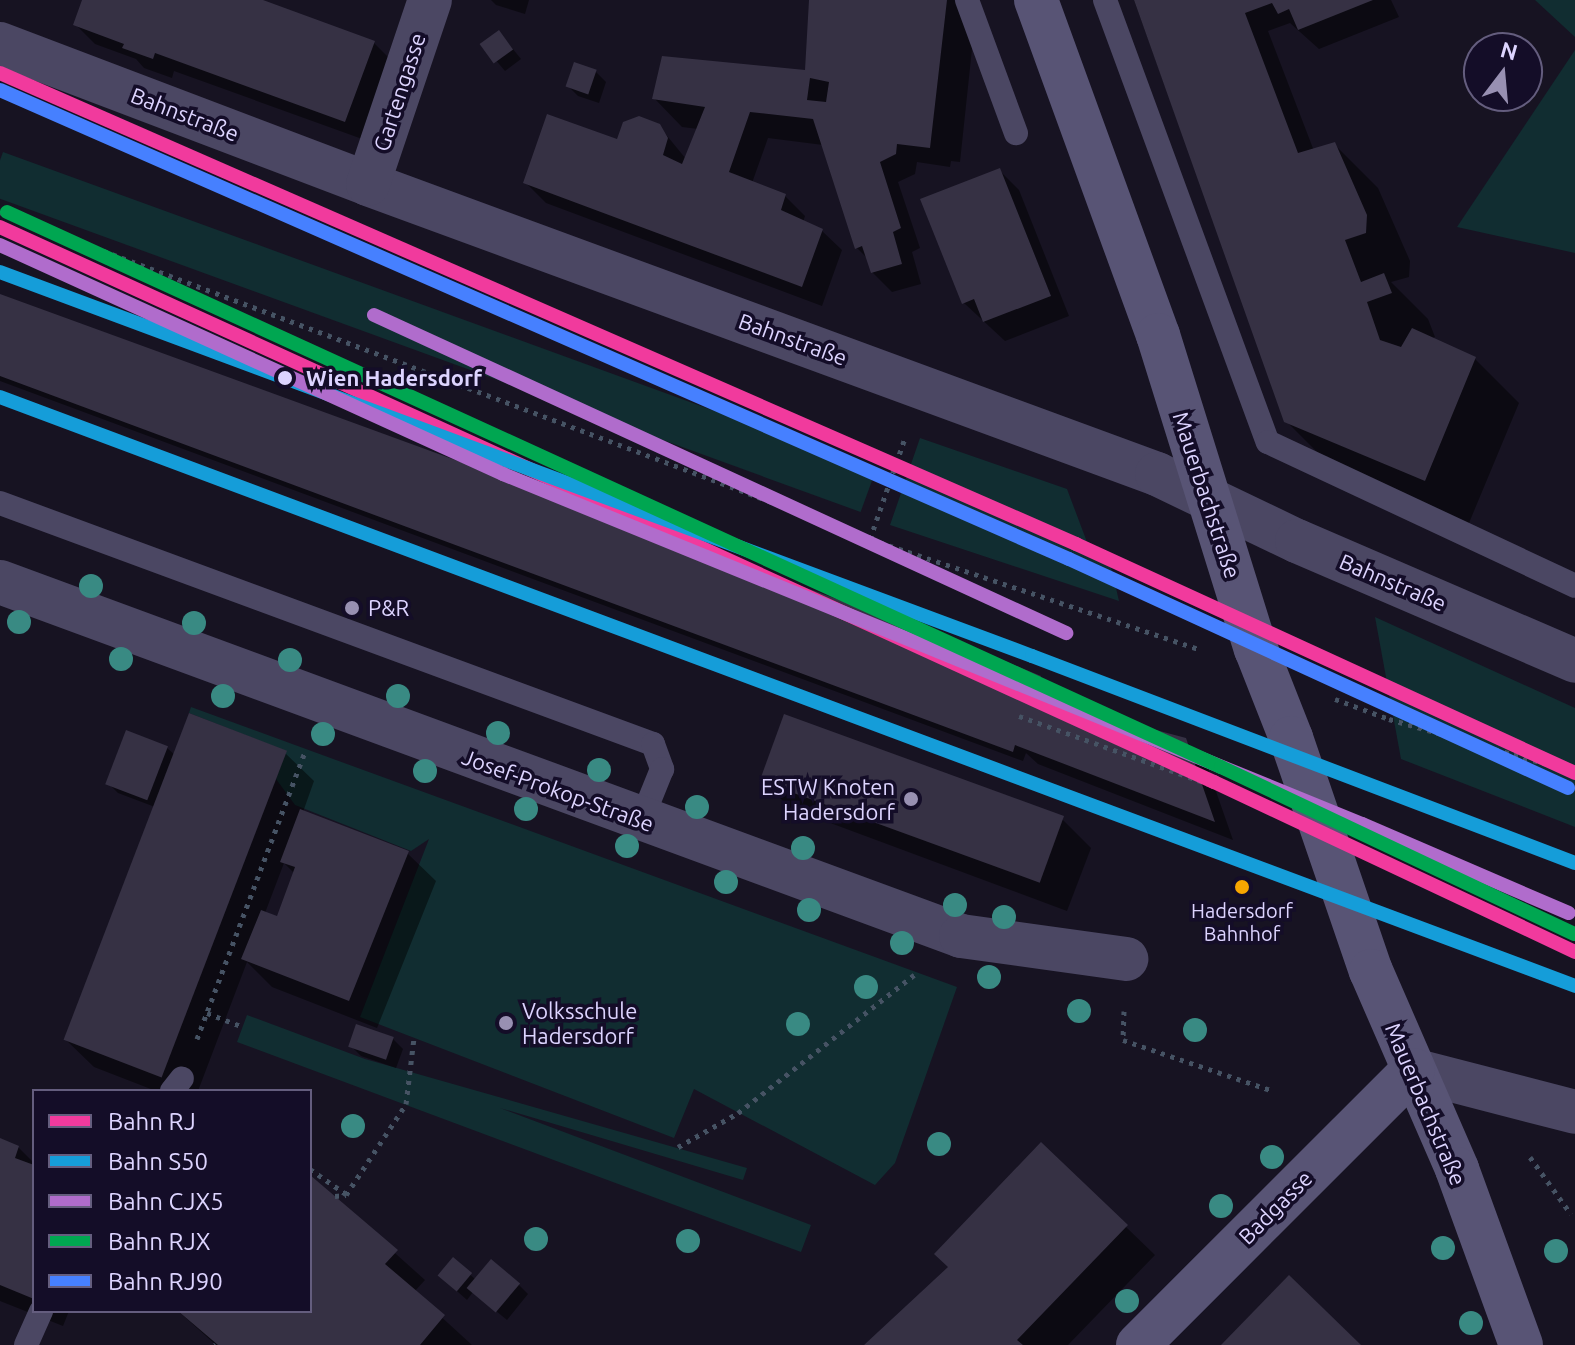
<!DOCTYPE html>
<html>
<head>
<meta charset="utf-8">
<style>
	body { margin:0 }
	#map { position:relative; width:1575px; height:1345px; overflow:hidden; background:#171322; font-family:Ubuntu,sans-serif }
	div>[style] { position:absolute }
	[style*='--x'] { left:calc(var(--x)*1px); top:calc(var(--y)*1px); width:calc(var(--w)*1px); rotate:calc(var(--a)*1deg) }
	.green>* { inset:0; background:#112d31; transform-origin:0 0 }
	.shadow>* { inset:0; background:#0007 }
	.building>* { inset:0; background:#363144; transform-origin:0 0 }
	.path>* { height:5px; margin-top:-2.5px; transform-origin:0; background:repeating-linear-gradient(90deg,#465364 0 4px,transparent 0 10px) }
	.lane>* { height:24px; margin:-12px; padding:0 12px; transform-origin:12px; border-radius:12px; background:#4b4763 }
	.street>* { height:44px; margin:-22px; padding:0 22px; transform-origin:22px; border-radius:22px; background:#4b4763 }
	.secondary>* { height:44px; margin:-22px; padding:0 22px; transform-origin:22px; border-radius:22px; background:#585475 }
	.rail-1>* { height:14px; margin:-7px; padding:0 7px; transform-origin:7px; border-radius:7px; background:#f13a9d }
	.rail-2>* { height:14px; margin:-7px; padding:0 7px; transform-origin:7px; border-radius:7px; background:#159dd9 }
	.rail-3>* { height:14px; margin:-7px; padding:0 7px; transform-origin:7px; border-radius:7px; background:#b06ccc }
	.rail-4>* { height:14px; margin:-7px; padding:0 7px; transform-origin:7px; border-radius:7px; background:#00a651 }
	.rail-5>* { height:14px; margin:-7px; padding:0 7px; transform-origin:7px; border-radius:7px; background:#4680ff }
	.trees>* { width:24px; height:24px; margin:-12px; border-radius:50%; background:#398a83 }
	.dots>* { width:22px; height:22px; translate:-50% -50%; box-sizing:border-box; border:4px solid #140d28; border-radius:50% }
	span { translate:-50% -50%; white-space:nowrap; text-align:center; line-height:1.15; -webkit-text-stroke:7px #140d28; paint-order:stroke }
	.bus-label { font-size:20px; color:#ddd4ff }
	.street-label { font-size:22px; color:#ddd4ff }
	.stop-label { font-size:22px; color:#ddd4ff; font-weight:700 }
	.left { translate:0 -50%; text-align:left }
	.poi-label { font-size:22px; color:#ddd4ff }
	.right { translate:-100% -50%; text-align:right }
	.legend { position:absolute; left:32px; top:1089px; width:280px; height:224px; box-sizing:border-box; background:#140d28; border:2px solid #645d7e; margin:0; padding:10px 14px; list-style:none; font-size:24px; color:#ddd4ff }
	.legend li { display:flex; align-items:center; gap:16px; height:40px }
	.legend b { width:40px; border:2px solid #645d7e }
	.north { position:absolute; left:1463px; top:32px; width:80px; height:80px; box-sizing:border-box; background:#140d28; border:2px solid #645d7e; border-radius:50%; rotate:16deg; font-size:22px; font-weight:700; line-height:32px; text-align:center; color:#ddd4ff }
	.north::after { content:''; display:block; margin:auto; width:28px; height:36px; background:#9890b2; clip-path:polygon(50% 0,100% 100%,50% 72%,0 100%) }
</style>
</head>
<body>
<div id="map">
	<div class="green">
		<i style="clip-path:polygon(1535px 0,1575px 0,1575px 37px)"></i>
		<i style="clip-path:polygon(1575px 50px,1575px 253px,1457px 227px)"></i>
		<i style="left:3px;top:152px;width:929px;height:45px;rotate:20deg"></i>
		<i style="clip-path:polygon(920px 438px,1067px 489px,1090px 550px,1109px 558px,1119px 601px,890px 525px)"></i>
		<i style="clip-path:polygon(1375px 617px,1575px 708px,1575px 827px,1401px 759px)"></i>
		<i style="clip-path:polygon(191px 707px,957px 987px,895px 1163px,875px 1185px,694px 1089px,674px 1138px,360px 1017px,429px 839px,411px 851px,295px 805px,276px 779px,286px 751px,189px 713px)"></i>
		<i style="clip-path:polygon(247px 1015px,365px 1059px,747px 1168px,743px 1180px,500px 1108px,811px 1225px,801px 1252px,237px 1042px)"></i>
	</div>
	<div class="shadow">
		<i style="clip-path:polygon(84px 0,255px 0,374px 43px,394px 63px,365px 140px,174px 71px,172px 78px,144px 68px,136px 59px,95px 44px,75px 24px)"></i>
		<i style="clip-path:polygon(491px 0,529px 0,525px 14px,496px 5px)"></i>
		<i style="clip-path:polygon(811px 0,954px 0,975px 21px,960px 162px,951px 161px,950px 167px,917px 162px,915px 174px,898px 182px,920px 248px,912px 252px,921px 284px,892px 292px,872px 272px,869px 260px,857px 248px,823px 145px,768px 138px,752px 183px,785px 196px,805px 216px,803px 222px,821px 230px,842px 250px,822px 306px,546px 203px,526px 183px,659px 126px,686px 159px,698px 129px,682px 127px,654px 98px,807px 72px)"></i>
		<i style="clip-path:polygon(1134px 0,1391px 0,1399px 17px,1319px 49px,1290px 23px,1268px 31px,1314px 151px,1334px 144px,1378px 188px,1410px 261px,1409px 277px,1391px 282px,1428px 319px,1435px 337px,1430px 339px,1475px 359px,1519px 403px,1469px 523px,1330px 465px,1286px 421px)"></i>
		<i style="clip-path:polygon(508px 43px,521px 59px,505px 71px,483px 45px)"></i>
		<i style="clip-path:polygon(596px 72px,606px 82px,599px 103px,578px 96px,568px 86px)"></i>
		<i style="clip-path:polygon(999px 170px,1019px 190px,1069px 316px,1005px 341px,964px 303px)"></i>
		<i style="clip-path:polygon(0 297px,1040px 677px,1049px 687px,1044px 702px,1185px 740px,1205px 760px,1233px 840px,1038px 764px,1026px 753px,1023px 761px,0 381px)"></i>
		<i style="clip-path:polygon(evenodd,167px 748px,175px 755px,285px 753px,314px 781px,303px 812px,407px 853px,436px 881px,377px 1028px,272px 987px,247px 962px,198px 1091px,156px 1091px,94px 1067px,65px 1039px,155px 807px,118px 793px,108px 783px,167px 748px,284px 863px,295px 874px,278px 918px,265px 913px,284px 863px)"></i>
		<i style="clip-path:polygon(761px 779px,1062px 819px,1091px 848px,1067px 911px,790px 808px)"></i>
		<i style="clip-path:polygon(393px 1039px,403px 1049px,396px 1068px,361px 1056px,351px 1046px)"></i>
		<i style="clip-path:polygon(0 1140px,18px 1147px,34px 1163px,34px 1311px,69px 1311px,63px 1326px,0 1301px)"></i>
		<i style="clip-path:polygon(1041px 1145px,1155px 1255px,1068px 1345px,867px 1345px,950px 1268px)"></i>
		<i style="clip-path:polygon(310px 1177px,425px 1280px,414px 1292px,472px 1345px,216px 1345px,178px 1311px,310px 1311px)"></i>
		<i style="clip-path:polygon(453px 1259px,476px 1280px,518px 1284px,528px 1294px,507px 1320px,473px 1292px,467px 1300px,449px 1284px)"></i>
	</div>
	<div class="building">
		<i style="clip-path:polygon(82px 0,263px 0,375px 41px,345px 122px,155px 53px,153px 59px,122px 48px,124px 44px,73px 25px)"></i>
		<i style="clip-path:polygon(evenodd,809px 0,947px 0,930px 148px,897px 144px,896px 154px,880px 162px,901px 228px,893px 232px,902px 264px,871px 273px,862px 246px,855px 249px,813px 119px,750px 112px,729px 172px,786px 194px,781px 210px,823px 229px,802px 287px,523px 183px,547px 114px,617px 139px,623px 122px,639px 116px,660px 124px,668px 138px,663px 155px,682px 164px,705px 107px,652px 99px,662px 56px,805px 70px,809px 0,810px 78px,829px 82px,826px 102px,807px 100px,810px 78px)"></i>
		<i style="clip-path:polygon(1134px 0,1373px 0,1298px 30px,1289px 9px,1278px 14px,1272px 3px,1245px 13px,1298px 153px,1335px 142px,1367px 215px,1366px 233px,1345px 240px,1361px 282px,1384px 273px,1392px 293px,1367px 302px,1380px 340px,1401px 347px,1412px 328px,1476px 357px,1425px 481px,1284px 422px)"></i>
		<i style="left:499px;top:30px;width:24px;height:24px;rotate:54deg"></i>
		<i style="left:574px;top:62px;width:24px;height:26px;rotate:19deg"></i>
		<i style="clip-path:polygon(1000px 168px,1051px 296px,983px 322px,974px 299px,962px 304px,920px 199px)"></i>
		<i style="clip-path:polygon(0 294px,990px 655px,1041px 676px,1032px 697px,1186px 738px,1215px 822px,1015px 745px,1013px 752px,0 376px)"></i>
		<i style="left:189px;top:713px;width:105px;height:350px;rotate:21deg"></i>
		<i style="left:784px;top:714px;width:298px;height:71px;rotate:20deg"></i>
		<i style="left:126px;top:730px;width:45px;height:58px;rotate:21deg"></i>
		<i style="clip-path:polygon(300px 809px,409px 851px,349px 1001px,241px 959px,261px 910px,277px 916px,295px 867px,280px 862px)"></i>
		<i style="left:356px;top:1024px;width:40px;height:24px;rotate:19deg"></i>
		<i style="clip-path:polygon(0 1138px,19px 1146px,15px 1158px,34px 1165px,34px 1299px,0 1285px)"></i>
		<i style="clip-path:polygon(1041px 1142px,1128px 1225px,1017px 1340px,1023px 1345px,864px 1345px,948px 1267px,934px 1254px)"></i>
		<i style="clip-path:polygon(310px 1175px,398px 1250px,385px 1264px,445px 1315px,420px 1345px,218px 1345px,178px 1311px,310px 1311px)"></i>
		<i style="left:453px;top:1257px;width:25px;height:24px;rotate:40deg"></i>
		<i style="left:491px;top:1259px;width:38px;height:38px;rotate:40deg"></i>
		<i style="clip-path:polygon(1289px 1275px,1361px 1345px,1221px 1345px)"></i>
	</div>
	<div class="path">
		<i style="--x:0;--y:212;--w:929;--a:20.6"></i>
		<i style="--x:870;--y:539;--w:346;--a:18.5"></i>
		<i style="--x:870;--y:539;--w:107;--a:-70.9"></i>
		<i style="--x:1335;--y:699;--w:58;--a:20.3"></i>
		<i style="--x:1389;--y:719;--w:193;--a:15.9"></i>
		<i style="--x:1019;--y:716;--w:205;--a:19.7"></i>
		<i style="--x:1124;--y:1011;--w:29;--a:92"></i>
		<i style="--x:1123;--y:1040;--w:156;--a:18.7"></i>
		<i style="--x:207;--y:1013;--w:39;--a:21"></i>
		<i style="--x:197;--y:1039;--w:307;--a:-69.4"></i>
		<i style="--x:678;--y:1147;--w:69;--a:-29.5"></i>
		<i style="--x:738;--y:1113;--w:224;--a:-38.1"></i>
		<i style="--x:1530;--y:1157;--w:70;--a:54.3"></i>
		<i style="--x:310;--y:1169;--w:44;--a:34.8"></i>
		<i style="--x:335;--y:1196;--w:11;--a:-5"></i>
		<i style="--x:346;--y:1195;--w:109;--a:-56.6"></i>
		<i style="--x:406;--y:1104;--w:66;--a:-83.1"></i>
		<i style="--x:215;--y:1345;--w:1;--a:-45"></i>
	</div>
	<div class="lane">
		<i style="--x:967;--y:0;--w:142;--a:69.8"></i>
		<i style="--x:1105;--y:0;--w:471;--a:69.8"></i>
		<i style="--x:1268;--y:442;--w:339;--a:25.1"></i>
		<i style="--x:0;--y:503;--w:696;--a:20.26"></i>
		<i style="--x:653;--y:744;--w:27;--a:70"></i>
		<i style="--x:662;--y:769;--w:56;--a:112"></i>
		<i style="--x:172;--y:1091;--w:16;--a:-52"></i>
		<i style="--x:26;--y:1345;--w:37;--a:-66"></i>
	</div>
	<div class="street">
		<i style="--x:0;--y:44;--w:394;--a:20.8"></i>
		<i style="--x:368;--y:184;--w:841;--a:20.18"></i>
		<i style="--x:1157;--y:474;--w:155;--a:25.6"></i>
		<i style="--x:1297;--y:541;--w:303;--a:23.3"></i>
		<i style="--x:368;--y:184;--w:194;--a:-71.4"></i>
		<i style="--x:0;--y:582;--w:1024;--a:20.22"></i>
		<i style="--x:961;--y:936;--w:167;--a:7.9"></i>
		<i style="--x:1413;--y:1070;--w:167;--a:14.5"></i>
	</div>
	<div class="secondary">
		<i style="--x:1036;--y:0;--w:357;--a:70"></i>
		<i style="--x:1158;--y:335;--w:329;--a:72.7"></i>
		<i style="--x:1256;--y:649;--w:96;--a:68.5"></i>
		<i style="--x:1291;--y:738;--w:246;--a:71.1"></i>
		<i style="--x:1371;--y:971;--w:216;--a:66.5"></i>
		<i style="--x:1457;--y:1169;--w:187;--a:70"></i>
		<i style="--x:1138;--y:1345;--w:389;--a:-45"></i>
	</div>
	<div class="rail-1">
		<i style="--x:0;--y:73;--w:1175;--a:23.64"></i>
		<i style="--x:1076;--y:544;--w:549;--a:24.65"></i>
		<i style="--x:0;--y:227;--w:1335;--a:24.57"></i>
		<i style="--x:1214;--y:782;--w:399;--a:25.2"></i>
	</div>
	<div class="rail-2">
		<i style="--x:0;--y:272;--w:1101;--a:20.41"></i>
		<i style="--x:1032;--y:656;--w:581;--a:20.87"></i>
		<i style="--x:0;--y:397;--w:1682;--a:20.5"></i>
	</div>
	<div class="rail-3">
		<i style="--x:0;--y:245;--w:553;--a:24.48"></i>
		<i style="--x:503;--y:474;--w:928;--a:22.17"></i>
		<i style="--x:1362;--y:824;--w:225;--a:23.3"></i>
		<i style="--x:374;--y:315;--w:762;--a:24.68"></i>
	</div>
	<div class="rail-4">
		<i style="--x:7;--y:212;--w:1335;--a:24.57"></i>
		<i style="--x:1221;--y:767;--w:391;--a:25.3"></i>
	</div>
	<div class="rail-5">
		<i style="--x:0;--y:90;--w:1167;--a:23.69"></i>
		<i style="--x:1069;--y:559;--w:549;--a:24.65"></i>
	</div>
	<div class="trees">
		<i style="left:91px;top:586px"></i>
		<i style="left:19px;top:622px"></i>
		<i style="left:194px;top:623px"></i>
		<i style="left:121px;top:659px"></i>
		<i style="left:290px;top:660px"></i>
		<i style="left:223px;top:696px"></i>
		<i style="left:398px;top:696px"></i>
		<i style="left:498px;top:733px"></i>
		<i style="left:323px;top:734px"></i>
		<i style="left:599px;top:770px"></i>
		<i style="left:425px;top:771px"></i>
		<i style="left:697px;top:807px"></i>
		<i style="left:526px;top:809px"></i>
		<i style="left:627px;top:846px"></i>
		<i style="left:803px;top:848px"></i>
		<i style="left:726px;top:882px"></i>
		<i style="left:955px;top:905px"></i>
		<i style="left:809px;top:910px"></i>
		<i style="left:1004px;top:917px"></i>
		<i style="left:902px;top:943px"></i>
		<i style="left:989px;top:977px"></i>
		<i style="left:866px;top:987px"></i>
		<i style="left:1079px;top:1011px"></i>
		<i style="left:798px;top:1024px"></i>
		<i style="left:1195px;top:1030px"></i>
		<i style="left:353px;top:1126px"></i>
		<i style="left:939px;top:1144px"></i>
		<i style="left:1272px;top:1157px"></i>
		<i style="left:1221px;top:1206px"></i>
		<i style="left:536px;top:1239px"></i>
		<i style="left:688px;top:1241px"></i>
		<i style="left:1443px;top:1248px"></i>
		<i style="left:1556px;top:1251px"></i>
		<i style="left:1127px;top:1301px"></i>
		<i style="left:1471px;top:1323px"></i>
	</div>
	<div class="dots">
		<i style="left:285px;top:378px;background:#ddd4ff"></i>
		<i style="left:352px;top:608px;background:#9890b2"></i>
		<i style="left:911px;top:799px;background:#9890b2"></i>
		<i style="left:1242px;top:887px;background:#f7a600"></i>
		<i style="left:506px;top:1023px;background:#9890b2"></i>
	</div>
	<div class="bus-label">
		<span style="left:1242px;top:922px">Hadersdorf<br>Bahnhof</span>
	</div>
	<div class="street-label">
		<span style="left:399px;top:92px;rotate:-72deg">Gartengasse</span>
		<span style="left:185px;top:114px;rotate:21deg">Bahnstraße</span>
		<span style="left:793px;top:339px;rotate:20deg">Bahnstraße</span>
		<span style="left:1207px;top:495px;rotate:72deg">Mauerbachstraße</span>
		<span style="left:1393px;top:582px;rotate:23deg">Bahnstraße</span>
		<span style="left:558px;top:790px;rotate:20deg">Josef-Prokop-Straße</span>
		<span style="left:1426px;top:1104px;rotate:67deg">Mauerbachstraße</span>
		<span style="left:1275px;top:1207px;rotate:-45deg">Badgasse</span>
	</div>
	<div class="stop-label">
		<span class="left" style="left:306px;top:378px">Wien Hadersdorf</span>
	</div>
	<div class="poi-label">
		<span class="left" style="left:368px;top:608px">P&amp;R</span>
		<span class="right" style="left:895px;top:799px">ESTW Knoten<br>Hadersdorf</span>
		<span class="left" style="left:522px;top:1023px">Volksschule<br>Hadersdorf</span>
	</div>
	<ul class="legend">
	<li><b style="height:10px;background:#f13a9d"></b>Bahn RJ</li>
	<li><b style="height:10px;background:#159dd9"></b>Bahn S50</li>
	<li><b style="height:10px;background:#b06ccc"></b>Bahn CJX5</li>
	<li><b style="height:10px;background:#00a651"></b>Bahn RJX</li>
	<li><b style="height:10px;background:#4680ff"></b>Bahn RJ90</li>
	</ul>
	<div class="north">N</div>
</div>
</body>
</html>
